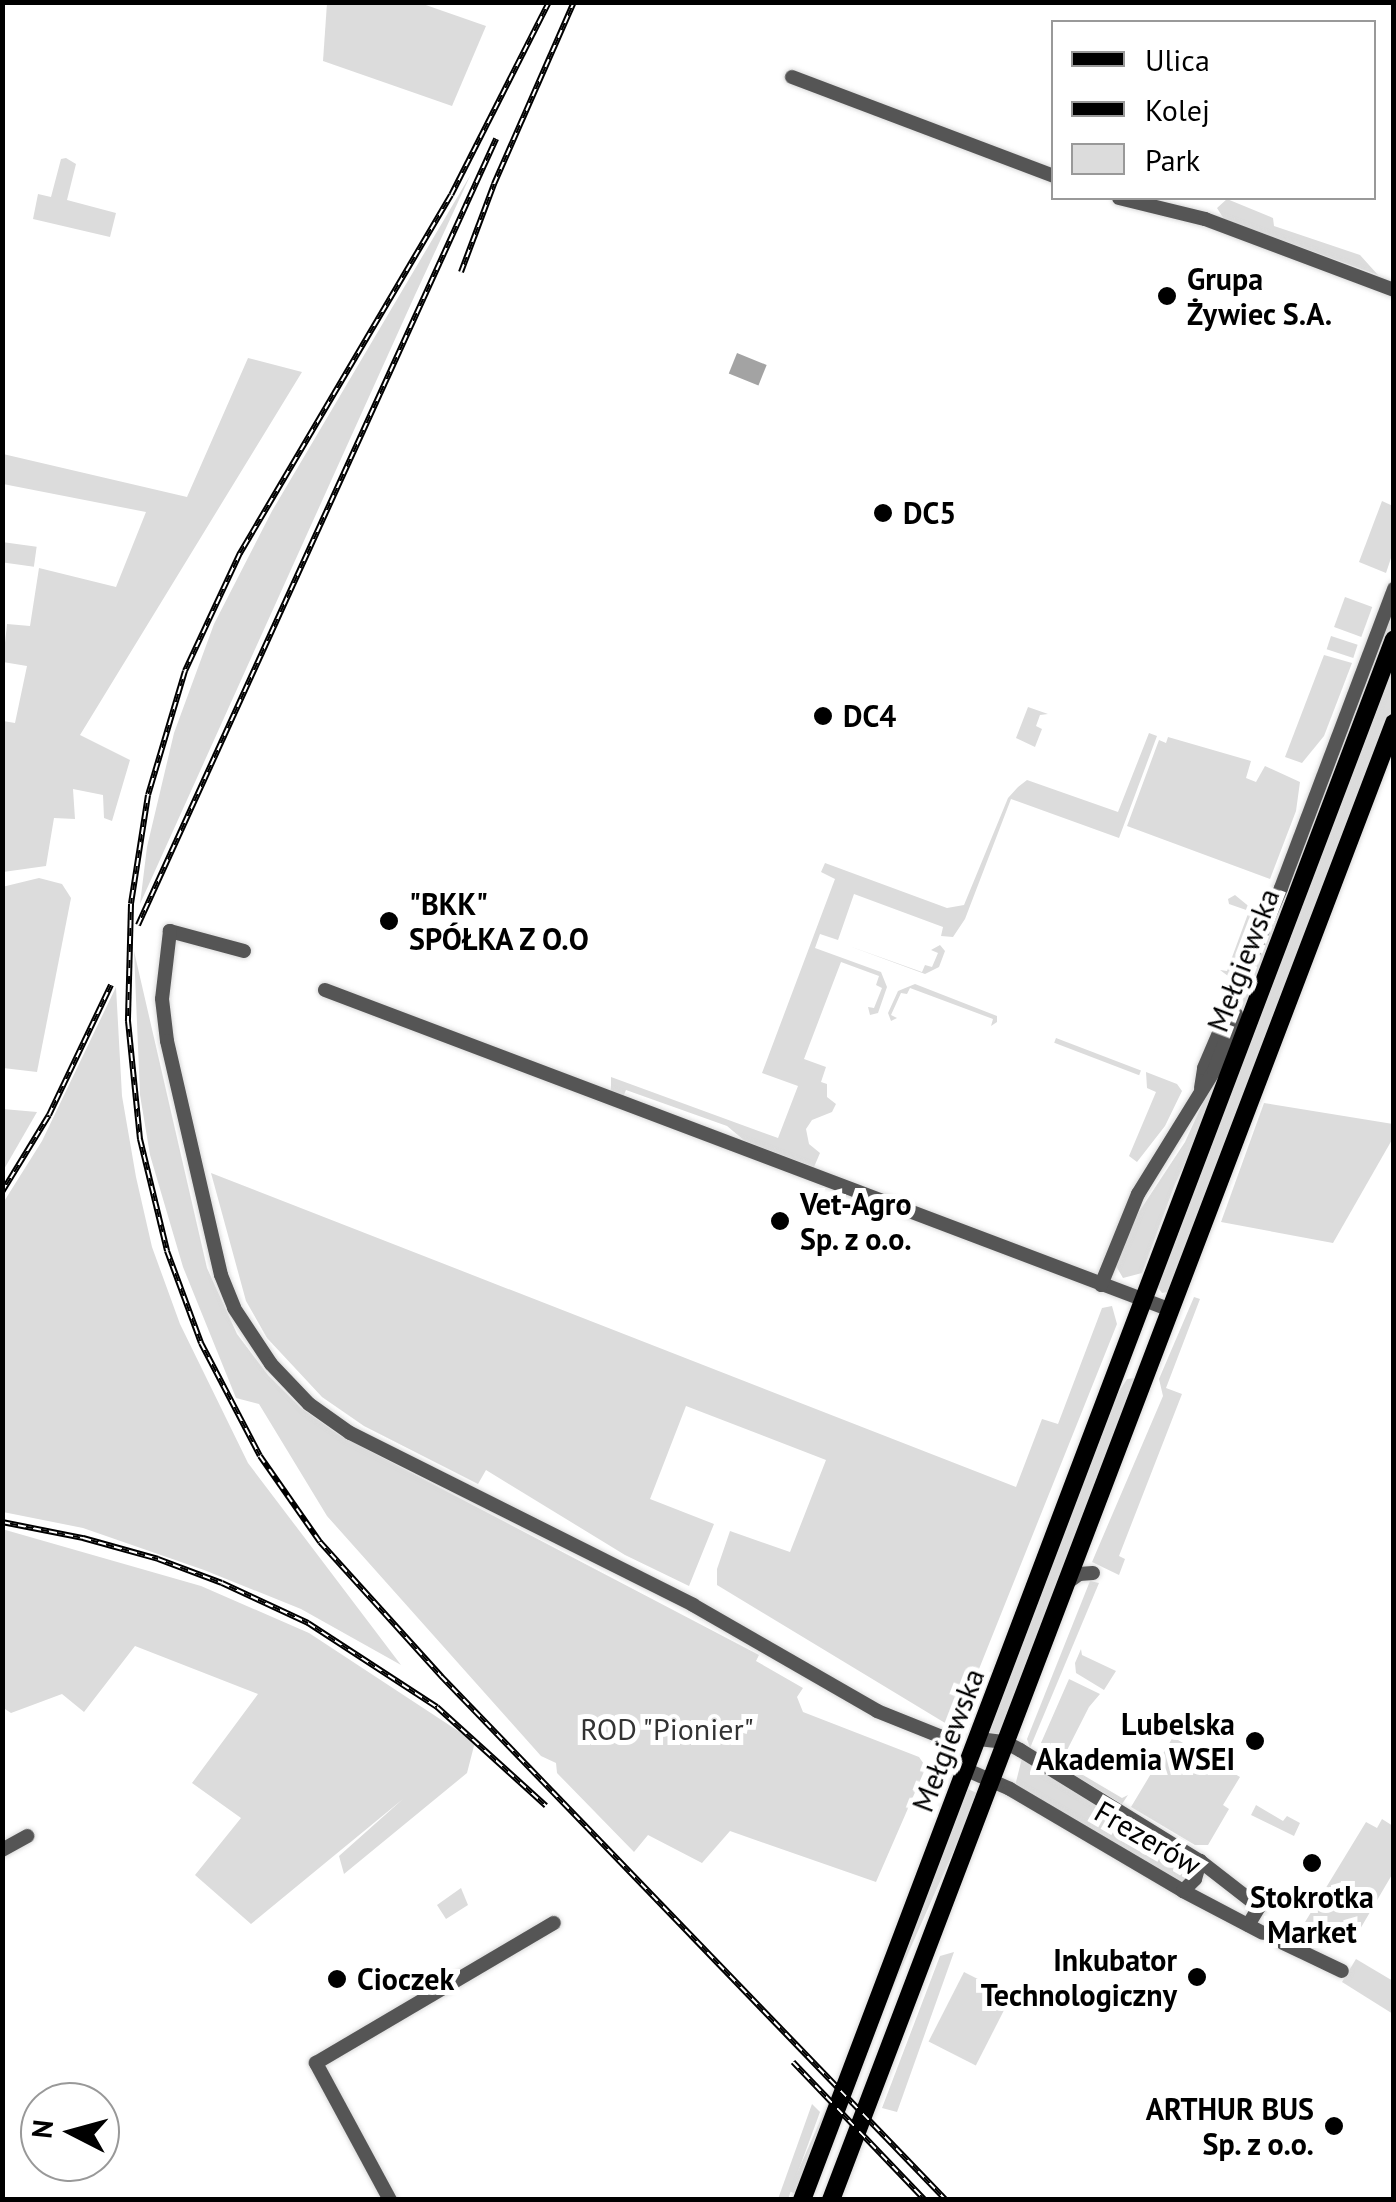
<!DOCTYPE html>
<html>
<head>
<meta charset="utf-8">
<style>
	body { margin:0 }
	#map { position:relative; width:1396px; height:2202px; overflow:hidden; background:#fff; font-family:"PT Sans",sans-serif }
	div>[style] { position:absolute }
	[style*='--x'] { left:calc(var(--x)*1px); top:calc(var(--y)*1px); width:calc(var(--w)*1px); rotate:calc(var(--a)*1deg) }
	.green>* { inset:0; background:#dcdcdc; transform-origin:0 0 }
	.water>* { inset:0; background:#a3a3a3; transform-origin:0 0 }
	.roads { filter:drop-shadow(0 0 2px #dbdbdb) drop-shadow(0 0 2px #dbdbdb) }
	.minor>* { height:14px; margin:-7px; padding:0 7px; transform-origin:7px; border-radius:7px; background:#555 }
	.major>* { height:18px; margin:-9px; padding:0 9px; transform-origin:9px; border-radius:9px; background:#000 }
	.rail>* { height:6px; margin-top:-3px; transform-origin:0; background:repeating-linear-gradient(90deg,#fff 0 8px,#000 0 16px); box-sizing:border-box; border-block:2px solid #000 }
	.dots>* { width:28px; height:28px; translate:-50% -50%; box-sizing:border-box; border:5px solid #fff; border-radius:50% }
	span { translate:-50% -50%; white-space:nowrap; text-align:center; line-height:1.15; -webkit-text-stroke:10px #fff; paint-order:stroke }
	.poi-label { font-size:30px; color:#000; font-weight:700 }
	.left { translate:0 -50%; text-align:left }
	.right { translate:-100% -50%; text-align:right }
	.street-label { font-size:30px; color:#000 }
	.park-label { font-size:30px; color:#333 }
	.frame { position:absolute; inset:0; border:5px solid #000; pointer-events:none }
	.legend { position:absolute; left:1051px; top:20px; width:325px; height:180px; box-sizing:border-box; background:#fff; border:2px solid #999; margin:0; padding:12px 18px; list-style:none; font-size:30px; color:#000 }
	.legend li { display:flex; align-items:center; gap:20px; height:50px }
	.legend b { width:50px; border:2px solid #999 }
	.north { position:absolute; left:20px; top:2082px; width:100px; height:100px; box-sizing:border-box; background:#fff; border:2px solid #999; border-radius:50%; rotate:276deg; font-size:28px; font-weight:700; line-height:40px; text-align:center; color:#000 }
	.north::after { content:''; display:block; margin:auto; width:35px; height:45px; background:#000; clip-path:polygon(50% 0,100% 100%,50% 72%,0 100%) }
</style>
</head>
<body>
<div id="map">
	<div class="green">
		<i style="clip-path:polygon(327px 3px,420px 3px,486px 26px,452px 106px,323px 61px)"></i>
		<i style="clip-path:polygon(66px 158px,76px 164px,67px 200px,116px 213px,110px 237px,33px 219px,38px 194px,51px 197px,61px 159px)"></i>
		<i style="clip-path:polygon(471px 174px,415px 295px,140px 904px,147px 847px,174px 733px,214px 624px,272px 511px)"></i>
		<i style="clip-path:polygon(1227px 199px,1273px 218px,1274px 226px,1360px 255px,1378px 275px,1224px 219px,1217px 208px)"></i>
		<i style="clip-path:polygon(248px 358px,302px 372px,80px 735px,130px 760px,112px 821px,104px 818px,103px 795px,73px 789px,75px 819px,54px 818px,46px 866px,3px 872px,3px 721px,15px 723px,27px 666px,3px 662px,7px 624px,30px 626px,39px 568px,116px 587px,146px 512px,3px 484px,3px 454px,187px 497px)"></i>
		<i style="clip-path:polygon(1382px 501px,1393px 506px,1393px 552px,1386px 573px,1359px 562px)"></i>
		<i style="left:2px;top:542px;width:35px;height:20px;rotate:8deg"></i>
		<i style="left:1345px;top:597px;width:29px;height:32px;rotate:20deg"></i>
		<i style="clip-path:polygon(1393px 605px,1393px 625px,1207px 1118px,1175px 1184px,1142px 1273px,1123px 1278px,1116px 1266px,1133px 1221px,1185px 1142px,1202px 1105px)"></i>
		<i style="left:1331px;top:636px;width:28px;height:14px;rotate:18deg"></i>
		<i style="clip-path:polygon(1324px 655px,1352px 663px,1324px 736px,1302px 763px,1285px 757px)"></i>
		<i style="clip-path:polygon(1393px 656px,1393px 709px,1171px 1291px,1162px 1293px,1157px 1286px)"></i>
		<i style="clip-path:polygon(1028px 707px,1048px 714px,1040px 715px,1036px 726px,1042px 729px,1035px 747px,1016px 738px)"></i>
		<i style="clip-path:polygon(1149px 733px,1157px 736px,1119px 838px,1011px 799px,965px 919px,953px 937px,941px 936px,943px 927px,854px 894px,838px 940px,820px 934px,815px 948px,881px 972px,887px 987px,878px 1013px,870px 1015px,868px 1007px,874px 1008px,882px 988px,876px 985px,879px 976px,841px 962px,804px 1059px,826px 1067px,821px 1082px,827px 1084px,827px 1097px,836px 1104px,832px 1112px,812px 1120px,806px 1129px,809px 1144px,820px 1153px,814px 1167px,745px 1141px,727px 1126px,626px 1090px,623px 1097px,611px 1092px,611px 1077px,778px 1138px,798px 1086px,762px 1073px,835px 879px,821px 872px,825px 863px,947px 908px,964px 905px,1008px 798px,1018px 787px,1027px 780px,1118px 812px)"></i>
		<i style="clip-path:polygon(1168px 737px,1251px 761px,1246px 778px,1256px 782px,1265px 766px,1300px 782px,1296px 811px,1270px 879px,1127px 826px,1159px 740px,1166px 743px)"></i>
		<i style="clip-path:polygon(39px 878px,62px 884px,71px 898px,37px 1072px,3px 1068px,2px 887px)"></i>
		<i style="clip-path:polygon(1235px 895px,1257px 913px,1232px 979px,1220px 970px,1227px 971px,1249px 911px,1229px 904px,1228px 899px)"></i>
		<i style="clip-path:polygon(940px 945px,945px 951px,939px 967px,925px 974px,849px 946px,922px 972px,925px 965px,932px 967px,938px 953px,931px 950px)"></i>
		<i style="clip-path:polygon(134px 951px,207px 1268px,237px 1334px,268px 1375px,301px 1408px,339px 1435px,759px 1655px,756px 1661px,803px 1688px,797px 1697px,803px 1712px,919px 1757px,926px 1767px,876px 1882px,730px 1831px,702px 1863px,648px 1835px,634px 1852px,557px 1773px,556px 1763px,541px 1756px,327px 1516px,259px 1404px,236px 1398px,183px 1267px,150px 1155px,140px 1095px)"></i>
		<i style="clip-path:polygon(915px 984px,997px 1016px,997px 1022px,991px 1026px,993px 1019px,910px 988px,907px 994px,901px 993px,891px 1015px,897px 1018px,891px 1021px,888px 1013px,898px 991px)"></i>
		<i style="clip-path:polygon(116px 987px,122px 1096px,136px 1177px,152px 1247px,180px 1324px,248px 1463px,401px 1665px,301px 1609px,204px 1570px,83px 1528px,3px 1512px,3px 1203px,42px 1141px)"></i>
		<i style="left:1056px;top:1038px;width:91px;height:5px;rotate:21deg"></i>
		<i style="clip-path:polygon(1146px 1072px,1177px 1084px,1182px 1091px,1165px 1126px,1137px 1162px,1129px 1156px,1156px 1092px,1147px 1088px)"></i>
		<i style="clip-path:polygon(1264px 1103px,1393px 1124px,1393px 1138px,1333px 1243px,1221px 1222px)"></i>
		<i style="clip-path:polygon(3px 1109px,37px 1112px,3px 1171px,2px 1109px)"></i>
		<i style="clip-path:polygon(211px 1173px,1016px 1487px,1042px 1419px,1058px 1424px,1102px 1308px,1112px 1306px,1117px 1324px,955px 1729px,717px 1585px,717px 1569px,730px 1531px,790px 1552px,826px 1460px,686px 1406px,650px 1499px,714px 1524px,689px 1586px,625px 1555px,486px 1470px,478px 1484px,364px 1426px,322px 1397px,267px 1338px,246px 1301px)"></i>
		<i style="clip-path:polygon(1194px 1297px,1200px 1299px,1166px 1388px,1182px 1394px,1119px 1556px,1125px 1559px,1119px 1575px,1092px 1562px,1163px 1396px,1159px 1379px)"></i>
		<i style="clip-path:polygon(1136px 1378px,1002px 1734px,989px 1733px,1115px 1398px,1127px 1379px)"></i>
		<i style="clip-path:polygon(2px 1529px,201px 1586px,309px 1633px,475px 1742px,467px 1773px,344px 1874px,339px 1856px,403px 1799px,251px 1924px,195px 1875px,241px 1818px,192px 1783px,258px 1694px,135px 1646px,84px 1712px,62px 1694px,11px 1713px,2px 1707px)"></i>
		<i style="clip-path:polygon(1090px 1581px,1099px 1583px,1030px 1748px,1027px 1739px)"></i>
		<i style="clip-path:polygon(1081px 1649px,1082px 1655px,1116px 1671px,1104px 1690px,1076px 1673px,1075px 1663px)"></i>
		<i style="clip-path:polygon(1069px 1679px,1100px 1694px,1089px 1707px,1061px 1762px,1122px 1798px,1128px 1795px,1122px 1804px,1037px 1752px)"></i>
		<i style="clip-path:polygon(1173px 1737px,1240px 1777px,1223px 1805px,1229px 1809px,1208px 1845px,1195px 1845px,1131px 1807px)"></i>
		<i style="clip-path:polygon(1022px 1758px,1190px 1861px,1188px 1879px,1180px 1882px,1015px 1786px)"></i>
		<i style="left:968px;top:1789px;width:12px;height:440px;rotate:24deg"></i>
		<i style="clip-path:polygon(1256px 1805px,1283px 1821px,1287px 1816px,1300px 1823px,1294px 1836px,1251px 1815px)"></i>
		<i style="clip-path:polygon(1382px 1819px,1393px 1826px,1393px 1873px,1356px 1936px,1302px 1927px,1366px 1822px,1377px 1828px)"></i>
		<i style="clip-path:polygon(461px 1888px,468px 1905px,446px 1919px,437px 1905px)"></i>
		<i style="clip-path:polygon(954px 1952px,897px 2112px,882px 2108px,940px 1956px)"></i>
		<i style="clip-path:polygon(1356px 1959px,1393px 1981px,1393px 2014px,1342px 1982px)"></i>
		<i style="left:964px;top:1972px;width:53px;height:78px;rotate:27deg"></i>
		<i style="clip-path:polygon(812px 2104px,820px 2112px,788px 2199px,778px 2199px)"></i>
	</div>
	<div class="water">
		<i style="left:737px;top:353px;width:32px;height:22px;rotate:22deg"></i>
	</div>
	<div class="roads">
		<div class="minor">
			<i style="--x:792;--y:77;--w:280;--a:20.7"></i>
			<i style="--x:1119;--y:198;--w:89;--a:13.7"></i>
			<i style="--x:1205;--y:219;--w:202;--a:20.6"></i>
			<i style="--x:244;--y:951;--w:77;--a:-164.9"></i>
			<i style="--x:170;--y:931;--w:68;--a:96.7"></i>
			<i style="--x:162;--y:999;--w:42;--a:83.2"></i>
			<i style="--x:167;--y:1041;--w:240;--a:77"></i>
			<i style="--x:221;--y:1275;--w:35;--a:68"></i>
			<i style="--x:234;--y:1308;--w:67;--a:56.5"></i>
			<i style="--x:271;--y:1364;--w:55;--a:46.5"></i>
			<i style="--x:309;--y:1404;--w:50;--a:35.3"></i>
			<i style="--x:350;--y:1433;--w:384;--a:26.6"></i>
			<i style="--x:693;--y:1605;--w:212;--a:29.9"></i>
			<i style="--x:877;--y:1711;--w:72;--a:21.9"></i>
			<i style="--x:325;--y:990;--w:904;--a:20.72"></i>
			<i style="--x:1201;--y:1088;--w:20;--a:-81"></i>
			<i style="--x:1204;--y:1068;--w:196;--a:-66.8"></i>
			<i style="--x:1281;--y:888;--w:320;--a:-69.3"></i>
			<i style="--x:1101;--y:1285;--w:98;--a:-67.9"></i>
			<i style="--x:1138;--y:1194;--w:145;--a:-58.3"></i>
			<i style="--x:1214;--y:1071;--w:61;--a:-68.9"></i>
			<i style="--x:1068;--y:1582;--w:14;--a:-36"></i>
			<i style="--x:1079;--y:1574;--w:14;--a:-4"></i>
			<i style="--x:979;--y:1739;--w:26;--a:7"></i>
			<i style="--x:1005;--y:1742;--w:17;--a:28"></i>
			<i style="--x:1020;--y:1750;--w:211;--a:31.7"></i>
			<i style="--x:1200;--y:1861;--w:75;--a:37.9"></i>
			<i style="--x:1259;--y:1907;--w:21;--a:121"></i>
			<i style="--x:967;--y:1770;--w:47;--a:23.8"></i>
			<i style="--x:1010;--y:1789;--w:201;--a:30.5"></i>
			<i style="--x:1183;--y:1891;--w:90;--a:27.7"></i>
			<i style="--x:2;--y:1850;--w:29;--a:-29"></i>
			<i style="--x:1183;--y:1891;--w:17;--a:-45"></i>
			<i style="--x:1195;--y:1879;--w:19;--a:-74"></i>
			<i style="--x:1283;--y:1943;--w:65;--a:25.4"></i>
			<i style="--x:390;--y:2200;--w:156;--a:-118.4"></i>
			<i style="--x:316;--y:2063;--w:276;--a:-30.5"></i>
		</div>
		<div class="major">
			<i style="--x:802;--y:2200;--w:1669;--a:-69.23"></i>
			<i style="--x:831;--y:2200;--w:1581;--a:-69.13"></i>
		</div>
	</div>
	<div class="rail">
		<i style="--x:549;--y:2;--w:216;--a:116.9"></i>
		<i style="--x:451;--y:195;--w:416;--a:120.5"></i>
		<i style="--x:240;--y:553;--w:130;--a:115"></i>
		<i style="--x:185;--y:671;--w:129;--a:106.6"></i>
		<i style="--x:148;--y:795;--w:110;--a:98.9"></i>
		<i style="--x:131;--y:904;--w:117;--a:91.5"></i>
		<i style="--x:128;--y:1021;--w:119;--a:84.2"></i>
		<i style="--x:140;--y:1139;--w:115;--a:76.4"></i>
		<i style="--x:167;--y:1251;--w:98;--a:69.7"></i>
		<i style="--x:201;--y:1343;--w:127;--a:62.4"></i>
		<i style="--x:260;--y:1456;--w:105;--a:55.1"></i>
		<i style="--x:320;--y:1542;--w:181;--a:47.9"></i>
		<i style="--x:441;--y:1676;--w:728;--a:46.06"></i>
		<i style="--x:461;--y:272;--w:94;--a:-69.4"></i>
		<i style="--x:494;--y:184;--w:199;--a:-66.3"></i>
		<i style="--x:138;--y:925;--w:864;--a:-65.51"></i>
		<i style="--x:2;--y:1192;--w:90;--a:-58.6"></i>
		<i style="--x:49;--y:1115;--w:144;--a:-64.5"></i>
		<i style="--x:2;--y:1522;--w:83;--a:11.2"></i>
		<i style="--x:83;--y:1538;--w:78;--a:15.6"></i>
		<i style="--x:158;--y:1559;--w:68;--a:20.6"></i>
		<i style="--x:222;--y:1583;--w:95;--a:24.9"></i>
		<i style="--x:308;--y:1623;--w:154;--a:33.1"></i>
		<i style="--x:437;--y:1707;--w:147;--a:42.2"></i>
		<i style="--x:793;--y:2062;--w:191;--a:46.3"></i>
	</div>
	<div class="dots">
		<i style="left:1167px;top:296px;background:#000"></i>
		<i style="left:883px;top:513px;background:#000"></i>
		<i style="left:823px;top:716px;background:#000"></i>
		<i style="left:389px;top:921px;background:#000"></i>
		<i style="left:780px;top:1221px;background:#000"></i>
		<i style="left:1255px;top:1741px;background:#000"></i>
		<i style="left:1312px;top:1863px;background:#000"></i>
		<i style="left:1197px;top:1977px;background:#000"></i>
		<i style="left:337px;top:1979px;background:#000"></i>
		<i style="left:1334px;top:2126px;background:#000"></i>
	</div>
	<div class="poi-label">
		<span class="left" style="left:1187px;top:296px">Grupa<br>Żywiec S.A.</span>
		<span class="left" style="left:903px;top:513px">DC5</span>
		<span class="left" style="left:843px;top:716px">DC4</span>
		<span class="left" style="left:409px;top:921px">"BKK"<br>SPÓŁKA Z O.O</span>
		<span class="left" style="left:800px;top:1221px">Vet-Agro<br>Sp. z o.o.</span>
		<span class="right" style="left:1235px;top:1741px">Lubelska<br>Akademia WSEI</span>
		<span style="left:1312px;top:1914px">Stokrotka<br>Market</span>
		<span class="right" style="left:1177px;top:1977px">Inkubator<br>Technologiczny</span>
		<span class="left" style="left:357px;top:1979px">Cioczek</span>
		<span class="right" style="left:1314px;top:2126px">ARTHUR BUS<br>Sp. z o.o.</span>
	</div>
	<div class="street-label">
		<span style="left:1243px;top:960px;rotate:-69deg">Mełgiewska</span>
		<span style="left:948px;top:1740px;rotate:-69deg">Mełgiewska</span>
		<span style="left:1148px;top:1838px;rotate:30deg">Frezerów</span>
	</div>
	<div class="park-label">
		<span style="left:667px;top:1729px">ROD "Pionier"</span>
	</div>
	<div class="frame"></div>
	<ul class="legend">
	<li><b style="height:12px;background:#000"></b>Ulica</li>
	<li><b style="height:12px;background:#000"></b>Kolej</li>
	<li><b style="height:28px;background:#dcdcdc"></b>Park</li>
	</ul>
	<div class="north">N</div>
</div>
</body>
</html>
